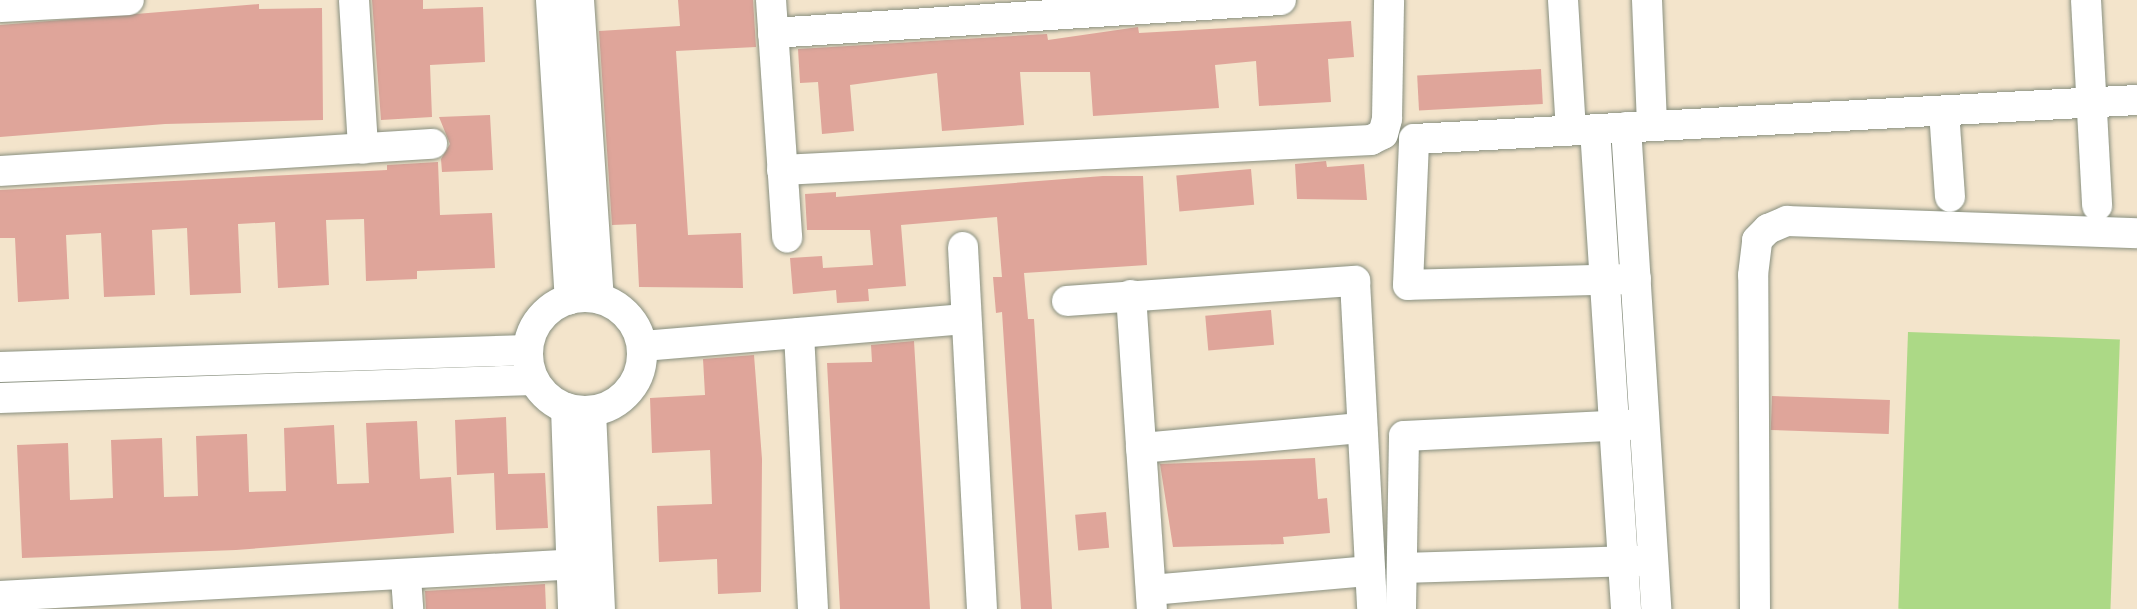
<!DOCTYPE html>
<html>
<head>
<meta charset="utf-8">
<style>
	body { margin:0 }
	#map { position:relative; width:2137px; height:609px; overflow:hidden; background:#f3e4cb; font-family:Mynerve,sans-serif }
	div>[style] { position:absolute }
	[style*='--x'] { left:calc(var(--x)*1px); top:calc(var(--y)*1px); width:calc(var(--w)*1px); rotate:calc(var(--a)*1deg) }
	.green>* { inset:0; background:#acd986; transform-origin:0 0 }
	.building>* { inset:0; background:#dfa59a; transform-origin:0 0 }
	.roads { filter:drop-shadow(0 0 2px #899080) drop-shadow(0 0 2px #899080) }
	.minor>* { height:30px; margin:-15px; padding:0 15px; transform-origin:15px; border-radius:15px; background:#fff }
	.minor>.ring { margin:-15px; padding:0; box-sizing:content-box; background:none; border:30px solid #fff; border-radius:50% }
	span { translate:-50% -50%; white-space:nowrap; text-align:center; line-height:1.15; -webkit-text-stroke:6px #f7f3e8; paint-order:stroke }
</style>
</head>
<body>
<div id="map">
	<div class="green">
		<i style="left:1908px;top:332px;width:212px;height:277px;rotate:2deg"></i>
	</div>
	<div class="building">
		<i style="clip-path:polygon(372px 0,423px 0,423px 9px,483px 7px,485px 62px,430px 65px,432px 117px,381px 120px)"></i>
		<i style="clip-path:polygon(678px 0,753px 0,756px 47px,676px 51px,688px 235px,741px 233px,743px 288px,639px 287px,636px 224px,612px 225px,599px 31px,680px 26px)"></i>
		<i style="clip-path:polygon(259px 4px,259px 9px,322px 8px,323px 120px,165px 124px,0 137px,0 25px)"></i>
		<i style="clip-path:polygon(1351px 21px,1354px 57px,1328px 59px,1331px 102px,1259px 106px,1256px 61px,1215px 65px,1219px 108px,1093px 116px,1090px 72px,1020px 72px,1024px 125px,942px 131px,937px 73px,850px 85px,854px 131px,822px 134px,818px 82px,800px 83px,798px 49px,1047px 34px,1048px 40px,1138px 27px,1139px 33px)"></i>
		<i style="left:1541px;top:69px;width:35px;height:124px;rotate:87deg"></i>
		<i style="clip-path:polygon(490px 115px,493px 170px,442px 172px,441px 159px,450px 144px,439px 117px)"></i>
		<i style="clip-path:polygon(1326px 161px,1327px 167px,1364px 164px,1367px 200px,1297px 199px,1295px 164px)"></i>
		<i style="clip-path:polygon(438px 162px,440px 215px,492px 213px,495px 268px,417px 271px,417px 279px,366px 281px,364px 219px,326px 220px,329px 285px,278px 288px,275px 222px,238px 224px,241px 293px,190px 295px,187px 228px,152px 230px,155px 295px,104px 297px,101px 233px,66px 235px,69px 299px,18px 302px,15px 238px,0 238px,0 190px,387px 170px,387px 165px)"></i>
		<i style="left:1251px;top:169px;width:36px;height:75px;rotate:85deg"></i>
		<i style="clip-path:polygon(1103px 176px,1143px 176px,1147px 265px,1024px 273px,1028px 319px,1034px 319px,1052px 609px,1021px 609px,1002px 312px,996px 313px,993px 277px,1002px 277px,997px 217px,901px 225px,906px 286px,868px 289px,869px 301px,837px 303px,836px 290px,793px 294px,790px 258px,822px 256px,823px 268px,873px 265px,870px 230px,807px 230px,805px 194px,836px 192px,836px 197px)"></i>
		<i style="left:1271px;top:310px;width:35px;height:66px;rotate:85deg"></i>
		<i style="clip-path:polygon(914px 341px,930px 609px,840px 609px,827px 363px,872px 362px,871px 345px)"></i>
		<i style="clip-path:polygon(754px 355px,762px 459px,761px 592px,718px 594px,717px 559px,659px 562px,657px 506px,712px 504px,710px 450px,652px 453px,650px 398px,705px 395px,703px 359px)"></i>
		<i style="left:1772px;top:396px;width:118px;height:34px;rotate:2deg"></i>
		<i style="clip-path:polygon(506px 417px,508px 474px,545px 473px,548px 528px,496px 530px,494px 473px,457px 475px,455px 420px)"></i>
		<i style="clip-path:polygon(417px 421px,420px 479px,451px 477px,454px 533px,236px 550px,22px 558px,17px 445px,68px 443px,70px 500px,113px 498px,111px 440px,162px 438px,164px 497px,198px 496px,196px 436px,247px 434px,249px 492px,286px 491px,284px 428px,334px 425px,337px 484px,369px 483px,366px 423px)"></i>
		<i style="clip-path:polygon(1315px 458px,1318px 499px,1327px 498px,1330px 533px,1283px 537px,1284px 544px,1173px 547px,1160px 464px)"></i>
		<i style="left:1106px;top:512px;width:36px;height:31px;rotate:85deg"></i>
		<i style="clip-path:polygon(545px 584px,546px 609px,426px 609px,425px 591px)"></i>
	</div>
	<div class="roads">
		<div class="minor">
			<i style="--x:354;--y:0;--w:149;--a:86.5"></i>
			<i style="--x:551;--y:0;--w:300;--a:86.4"></i>
			<i style="--x:579;--y:0;--w:299;--a:86.2"></i>
			<i style="--x:771;--y:0;--w:238;--a:86.1"></i>
			<i style="--x:1563;--y:0;--w:130;--a:86.5"></i>
			<i style="--x:1647;--y:0;--w:126;--a:87.7"></i>
			<i style="--x:2086;--y:0;--w:206;--a:86.9"></i>
			<i style="--x:0;--y:7;--w:129;--a:-3.1"></i>
			<i style="--x:773;--y:33;--w:509;--a:-3.72"></i>
			<i style="--x:1944;--y:111;--w:86;--a:86"></i>
			<i style="--x:1626;--y:127;--w:483;--a:86.4"></i>
			<i style="--x:1595;--y:129;--w:481;--a:86.3"></i>
			<i style="--x:782;--y:170;--w:590;--a:-2.92"></i>
			<i style="--x:1371;--y:140;--w:13;--a:-27"></i>
			<i style="--x:1383;--y:134;--w:16;--a:-75"></i>
			<i style="--x:1387;--y:119;--w:119;--a:-89"></i>
			<i style="--x:0;--y:171;--w:433;--a:-3.6"></i>
			<i style="--x:963;--y:247;--w:362;--a:87"></i>
			<i style="--x:1636;--y:279;--w:228;--a:178.5"></i>
			<i style="--x:1408;--y:285;--w:146;--a:-87.6"></i>
			<i style="--x:1414;--y:139;--w:724;--a:-3.09"></i>
			<i style="--x:1131;--y:295;--w:315;--a:86.2"></i>
			<i class="ring" style="left:528px;top:297px;width:84px;height:84px"></i>
			<i style="--x:1067;--y:301;--w:289;--a:-4"></i>
			<i style="--x:1355;--y:281;--w:328;--a:87"></i>
			<i style="--x:799;--y:333;--w:276;--a:87.1"></i>
			<i style="--x:643;--y:346;--w:323;--a:-4.8"></i>
			<i style="--x:0;--y:367;--w:528;--a:-1.84"></i>
			<i style="--x:0;--y:398;--w:534;--a:-1.93"></i>
			<i style="--x:566;--y:408;--w:201;--a:88"></i>
			<i style="--x:591;--y:412;--w:197;--a:87.4"></i>
			<i style="--x:1141;--y:448;--w:222;--a:-5.2"></i>
			<i style="--x:1402;--y:568;--w:241;--a:-1.7"></i>
			<i style="--x:406;--y:577;--w:32;--a:86"></i>
			<i style="--x:1151;--y:590;--w:220;--a:-5"></i>
			<i style="--x:0;--y:596;--w:598;--a:-3.16"></i>
			<i style="--x:1401;--y:609;--w:173;--a:-89"></i>
			<i style="--x:1404;--y:436;--w:229;--a:-2.8"></i>
			<i style="--x:1755;--y:609;--w:334;--a:-90.3"></i>
			<i style="--x:1753;--y:275;--w:35;--a:-83"></i>
			<i style="--x:1757;--y:240;--w:16;--a:-45"></i>
			<i style="--x:1768;--y:229;--w:21;--a:-23"></i>
			<i style="--x:1787;--y:221;--w:350;--a:2"></i>
		</div>
	</div>
</div>
</body>
</html>
